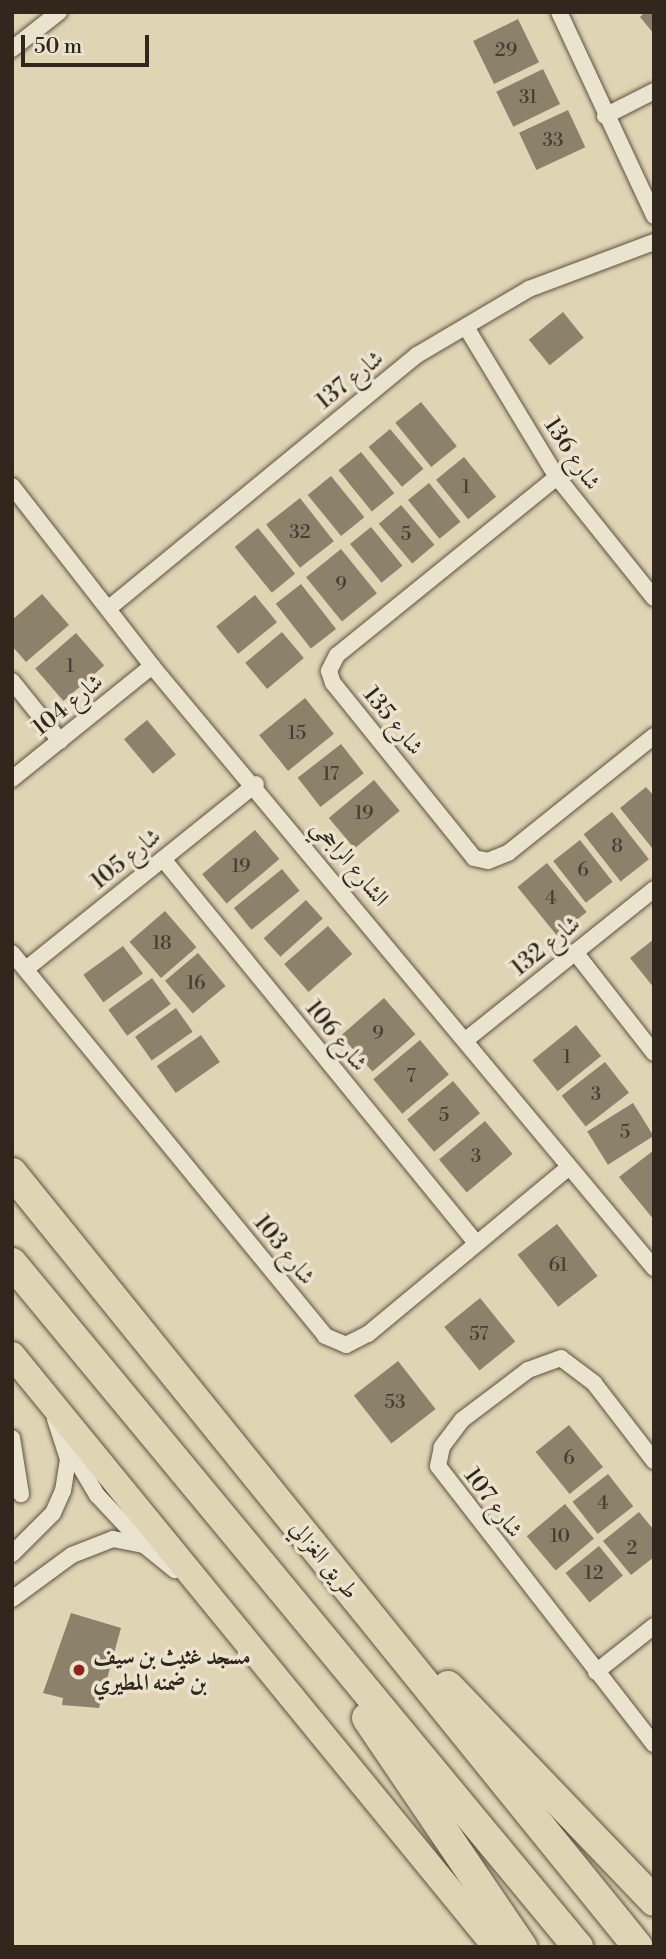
<!DOCTYPE html>
<html>
<head>
<meta charset="utf-8">
<style>
	body { margin:0 }
	#map { position:relative; width:666px; height:1959px; overflow:hidden; background:#dfd4b3; font-family:"Libre Bodoni",Amiri,serif }
	div>[style] { position:absolute }
	[style*='--x'] { left:calc(var(--x)*1px); top:calc(var(--y)*1px); width:calc(var(--w)*1px); rotate:calc(var(--a)*1deg) }
	.building>* { inset:0; background:#8c816b; transform-origin:0 0 }
	.roads { filter:drop-shadow(0 0 2px #5d5242) drop-shadow(0 0 2px #5d5242) }
	.street>* { height:16px; margin:-8px; padding:0 8px; transform-origin:8px; border-radius:8px; background:#eae3ce }
	.primary>* { height:26px; margin:-13px; padding:0 13px; transform-origin:13px; border-radius:13px; background:#dfd4b3 }
	.highway>* { height:30px; margin:-15px; padding:0 15px; transform-origin:15px; border-radius:15px; background:#dfd4b3 }
	.dots>* { width:19px; height:19px; translate:-50% -50%; box-sizing:border-box; border:4px solid #eae3ce; border-radius:50% }
	span { translate:-50% -50%; white-space:nowrap; text-align:center; line-height:1.15; -webkit-text-stroke:7px #eae3ce; paint-order:stroke }
	.number-label { font-size:19px; color:#483e30 }
	.number-label span { -webkit-text-stroke-width:0 }
	.street-label { font-size:23px; color:#32271d }
	.poi-label { font-size:23px; color:#32271d; font-weight:700 }
	.left { translate:0 -50%; text-align:left }
	.frame { position:absolute; inset:0; border:14px solid #32271d; pointer-events:none }
	.scale { position:absolute; left:21px; top:35px; width:128px; height:32px; box-sizing:border-box; border:4px solid #32271d; border-top:0; padding-left:9px; font-size:21px; line-height:24px; white-space:nowrap; color:#32271d; -webkit-text-stroke:5px #eae3ce; paint-order:stroke }
</style>
</head>
<body>
<div id="map">
	<div class="building">
		<i style="clip-path:polygon(645px 12px,654px 12px,654px 34px,640px 17px)"></i>
		<i style="left:518px;top:19px;width:48px;height:50px;rotate:64deg"></i>
		<i style="left:543px;top:69px;width:39px;height:52px;rotate:64deg"></i>
		<i style="left:568px;top:110px;width:41px;height:54px;rotate:65deg"></i>
		<i style="left:563px;top:312px;width:33px;height:44px;rotate:51deg"></i>
		<i style="left:421px;top:402px;width:57px;height:33px;rotate:51deg"></i>
		<i style="left:390px;top:429px;width:52px;height:28px;rotate:50deg"></i>
		<i style="left:361px;top:452px;width:53px;height:29px;rotate:51deg"></i>
		<i style="left:464px;top:457px;width:51px;height:36px;rotate:51deg"></i>
		<i style="left:331px;top:476px;width:53px;height:30px;rotate:51deg"></i>
		<i style="left:429px;top:483px;width:50px;height:27px;rotate:51deg"></i>
		<i style="left:300px;top:498px;width:55px;height:43px;rotate:52deg"></i>
		<i style="left:401px;top:505px;width:52px;height:29px;rotate:50deg"></i>
		<i style="left:371px;top:527px;width:50px;height:27px;rotate:51deg"></i>
		<i style="left:258px;top:528px;width:59px;height:30px;rotate:51deg"></i>
		<i style="left:341px;top:549px;width:57px;height:45px;rotate:51deg"></i>
		<i style="left:301px;top:584px;width:57px;height:32px;rotate:52deg"></i>
		<i style="clip-path:polygon(42px 594px,69px 625px,26px 662px,12px 646px,12px 620px)"></i>
		<i style="left:255px;top:595px;width:35px;height:50px;rotate:51deg"></i>
		<i style="left:282px;top:632px;width:34px;height:48px;rotate:50deg"></i>
		<i style="left:76px;top:633px;width:43px;height:54px;rotate:49deg"></i>
		<i style="left:305px;top:698px;width:46px;height:59px;rotate:51deg"></i>
		<i style="left:147px;top:720px;width:45px;height:30px;rotate:50deg"></i>
		<i style="left:341px;top:744px;width:37px;height:55px;rotate:52deg"></i>
		<i style="left:374px;top:780px;width:40px;height:59px;rotate:50deg"></i>
		<i style="clip-path:polygon(646px 787px,654px 796px,652px 848px,620px 808px)"></i>
		<i style="left:612px;top:812px;width:60px;height:36px;rotate:52deg"></i>
		<i style="left:255px;top:830px;width:38px;height:69px;rotate:50deg"></i>
		<i style="left:580px;top:840px;width:53px;height:34px;rotate:52deg"></i>
		<i style="left:547px;top:863px;width:63px;height:38px;rotate:51deg"></i>
		<i style="left:282px;top:869px;width:28px;height:62px;rotate:51deg"></i>
		<i style="left:306px;top:900px;width:25px;height:57px;rotate:48deg"></i>
		<i style="left:165px;top:911px;width:48px;height:47px;rotate:49deg"></i>
		<i style="left:328px;top:926px;width:37px;height:58px;rotate:49deg"></i>
		<i style="clip-path:polygon(654px 939px,654px 988px,630px 958px)"></i>
		<i style="left:123px;top:946px;width:34px;height:49px;rotate:54deg"></i>
		<i style="left:198px;top:953px;width:43px;height:43px;rotate:50deg"></i>
		<i style="left:152px;top:978px;width:32px;height:54px;rotate:54deg"></i>
		<i style="left:384px;top:998px;width:48px;height:57px;rotate:49deg"></i>
		<i style="left:176px;top:1008px;width:29px;height:50px;rotate:55deg"></i>
		<i style="left:576px;top:1025px;width:40px;height:56px;rotate:51deg"></i>
		<i style="left:201px;top:1035px;width:33px;height:54px;rotate:55deg"></i>
		<i style="left:420px;top:1040px;width:45px;height:61px;rotate:50deg"></i>
		<i style="left:605px;top:1062px;width:39px;height:55px;rotate:52deg"></i>
		<i style="left:453px;top:1081px;width:42px;height:60px;rotate:50deg"></i>
		<i style="left:633px;top:1103px;width:39px;height:54px;rotate:58deg"></i>
		<i style="left:485px;top:1121px;width:43px;height:60px;rotate:50deg"></i>
		<i style="clip-path:polygon(654px 1150px,654px 1220px,619px 1177px)"></i>
		<i style="left:557px;top:1224px;width:66px;height:50px;rotate:52deg"></i>
		<i style="left:480px;top:1298px;width:56px;height:46px;rotate:51deg"></i>
		<i style="left:398px;top:1361px;width:61px;height:56px;rotate:52deg"></i>
		<i style="left:569px;top:1425px;width:54px;height:43px;rotate:51deg"></i>
		<i style="left:608px;top:1474px;width:41px;height:45px;rotate:52deg"></i>
		<i style="left:565px;top:1504px;width:45px;height:50px;rotate:50deg"></i>
		<i style="clip-path:polygon(639px 1512px,654px 1530px,654px 1557px,631px 1575px,603px 1541px)"></i>
		<i style="left:599px;top:1546px;width:38px;height:43px;rotate:51deg"></i>
		<i style="clip-path:polygon(71px 1613px,121px 1628px,99px 1708px,62px 1705px,63px 1698px,43px 1693px)"></i>
	</div>
	<div class="roads">
		<div class="street">
			<i style="--x:559;--y:12;--w:225;--a:65"></i>
			<i style="--x:12;--y:49;--w:60;--a:-38.2"></i>
			<i style="--x:605;--y:116;--w:55;--a:-27"></i>
			<i style="--x:466;--y:327;--w:175;--a:58.8"></i>
			<i style="--x:557;--y:477;--w:155;--a:51.3"></i>
			<i style="--x:557;--y:477;--w:283;--a:141"></i>
			<i style="--x:337;--y:655;--w:18;--a:117"></i>
			<i style="--x:329;--y:671;--w:13;--a:72"></i>
			<i style="--x:333;--y:683;--w:225;--a:51.1"></i>
			<i style="--x:474;--y:858;--w:14;--a:12"></i>
			<i style="--x:488;--y:861;--w:22;--a:-22"></i>
			<i style="--x:508;--y:853;--w:187;--a:-38.7"></i>
			<i style="--x:12;--y:486;--w:228;--a:52.1"></i>
			<i style="--x:152;--y:666;--w:784;--a:50.18"></i>
			<i style="--x:109;--y:608;--w:399;--a:-39.4"></i>
			<i style="--x:417;--y:355;--w:130;--a:-30.5"></i>
			<i style="--x:529;--y:289;--w:134;--a:-20.6"></i>
			<i style="--x:12;--y:681;--w:77;--a:51.3"></i>
			<i style="--x:12;--y:779;--w:180;--a:-38.9"></i>
			<i style="--x:163;--y:859;--w:494;--a:50.8"></i>
			<i style="--x:575;--y:952;--w:128;--a:52"></i>
			<i style="--x:12;--y:953;--w:495;--a:50.7"></i>
			<i style="--x:325;--y:1336;--w:23;--a:23"></i>
			<i style="--x:346;--y:1345;--w:25;--a:-27"></i>
			<i style="--x:368;--y:1334;--w:261;--a:-39.7"></i>
			<i style="--x:26;--y:969;--w:295;--a:-38.8"></i>
			<i style="--x:467;--y:1039;--w:240;--a:-38.7"></i>
			<i style="--x:12;--y:1438;--w:57;--a:80.9"></i>
			<i style="--x:68;--y:1446;--w:57;--a:59.4"></i>
			<i style="--x:97;--y:1495;--w:69;--a:46.8"></i>
			<i style="--x:654;--y:1461;--w:98;--a:-127.6"></i>
			<i style="--x:594;--y:1383;--w:41;--a:-142.9"></i>
			<i style="--x:561;--y:1358;--w:35;--a:160"></i>
			<i style="--x:528;--y:1370;--w:83;--a:142.9"></i>
			<i style="--x:462;--y:1420;--w:34;--a:127"></i>
			<i style="--x:442;--y:1447;--w:19;--a:102"></i>
			<i style="--x:438;--y:1466;--w:352;--a:52.2"></i>
			<i style="--x:12;--y:1554;--w:58;--a:-45"></i>
			<i style="--x:53;--y:1513;--w:24;--a:-66"></i>
			<i style="--x:63;--y:1491;--w:32;--a:-81"></i>
			<i style="--x:68;--y:1459;--w:42;--a:-108"></i>
			<i style="--x:12;--y:1599;--w:74;--a:-36.3"></i>
			<i style="--x:72;--y:1555;--w:44;--a:-21.3"></i>
			<i style="--x:113;--y:1539;--w:32;--a:11"></i>
			<i style="--x:144;--y:1545;--w:40;--a:39"></i>
			<i style="--x:596;--y:1672;--w:74;--a:-38.4"></i>
		</div>
		<div class="primary">
			<i style="--x:12;--y:1355;--w:765;--a:50.73"></i>
		</div>
		<div class="highway">
			<i style="--x:12;--y:1173;--w:995;--a:51.03"></i>
			<i style="--x:12;--y:1263;--w:888;--a:50.39"></i>
			<i style="--x:448;--y:1686;--w:298;--a:46.2"></i>
			<i style="--x:367;--y:1718;--w:277;--a:55.9"></i>
		</div>
	</div>
	<div class="dots">
		<i style="left:79px;top:1670px;background:#8f2418"></i>
	</div>
	<div class="number-label">
		<span style="left:506px;top:51px">29</span>
		<span style="left:528px;top:98px">31</span>
		<span style="left:553px;top:141px">33</span>
		<span style="left:466px;top:488px">1</span>
		<span style="left:300px;top:533px">32</span>
		<span style="left:406px;top:535px">5</span>
		<span style="left:341px;top:585px">9</span>
		<span style="left:70px;top:667px">1</span>
		<span style="left:297px;top:734px">15</span>
		<span style="left:331px;top:775px">17</span>
		<span style="left:364px;top:814px">19</span>
		<span style="left:617px;top:847px">8</span>
		<span style="left:241px;top:867px">19</span>
		<span style="left:583px;top:871px">6</span>
		<span style="left:551px;top:899px">4</span>
		<span style="left:162px;top:944px">18</span>
		<span style="left:196px;top:984px">16</span>
		<span style="left:378px;top:1034px">9</span>
		<span style="left:567px;top:1058px">1</span>
		<span style="left:411px;top:1077px">7</span>
		<span style="left:596px;top:1095px">3</span>
		<span style="left:444px;top:1116px">5</span>
		<span style="left:625px;top:1133px">5</span>
		<span style="left:476px;top:1157px">3</span>
		<span style="left:558px;top:1266px">61</span>
		<span style="left:479px;top:1335px">57</span>
		<span style="left:395px;top:1403px">53</span>
		<span style="left:569px;top:1459px">6</span>
		<span style="left:603px;top:1504px">4</span>
		<span style="left:560px;top:1537px">10</span>
		<span style="left:632px;top:1549px">2</span>
		<span style="left:594px;top:1574px">12</span>
	</div>
	<div class="street-label">
		<span style="left:350px;top:380px;rotate:-39deg">شارع 137</span>
		<span style="left:572px;top:454px;rotate:56deg">شارع 136</span>
		<span style="left:68px;top:705px;rotate:-39deg">شارع 104</span>
		<span style="left:393px;top:721px;rotate:51deg">شارع 135</span>
		<span style="left:126px;top:859px;rotate:-39deg">شارع 105</span>
		<span style="left:350px;top:863px;rotate:50deg">الشارع الراجحي</span>
		<span style="left:546px;top:946px;rotate:-39deg">شارع 132</span>
		<span style="left:336px;top:1036px;rotate:51deg">شارع 106</span>
		<span style="left:284px;top:1250px;rotate:51deg">شارع 103</span>
		<span style="left:493px;top:1503px;rotate:53deg">شارع 107</span>
		<span style="left:324px;top:1560px;rotate:51deg">طريق الغزالي</span>
	</div>
	<div class="poi-label">
		<span class="left" style="left:93px;top:1670px">مسجد غثيث بن سيف<br>بن ضمنه المطيري</span>
	</div>
	<div class="frame"></div>
	<div class="scale">50 m</div>
</div>
</body>
</html>
